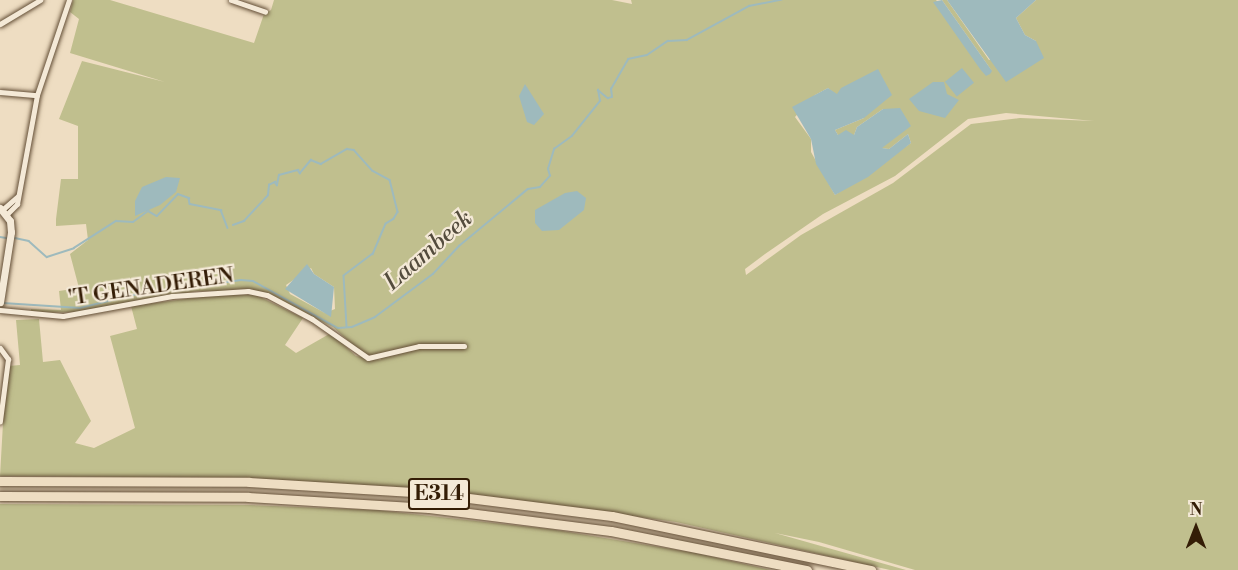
<!DOCTYPE html>
<html>
<head>
<meta charset="utf-8">
<style>
	body { margin:0 }
	#map { position:relative; width:1238px; height:570px; overflow:hidden; background:#eeddc2; font-family:"Libre Bodoni",serif }
	div>[style] { position:absolute }
	[style*='--x'] { left:calc(var(--x)*1px); top:calc(var(--y)*1px); width:calc(var(--w)*1px); rotate:calc(var(--a)*1deg) }
	.green>* { inset:0; background:#c0bf8e }
	.water>* { inset:0; background:#9ebabd; transform-origin:0 0 }
	.stream>* { height:1.5px; margin:-0.75px; padding:0 0.75px; transform-origin:0.75px; border-radius:0.75px; background:#9ebabd }
	.roads { filter:drop-shadow(0 0 2px #624d35) drop-shadow(0 0 2px #624d35) }
	.minor>* { height:5px; margin:-2.5px; padding:0 2.5px; transform-origin:2.5px; border-radius:2.5px; background:#f4e9d7 }
	.tertiary>* { height:7px; margin:-3.5px; padding:0 3.5px; transform-origin:3.5px; border-radius:3.5px; background:#f4e9d7 }
	.motorway>* { height:9px; margin:-4.5px; padding:0 4.5px; transform-origin:4.5px; border-radius:4.5px; background:#eeddc2 }
	span { translate:-50% -50%; white-space:nowrap; text-align:center; line-height:1.15; -webkit-text-stroke:4.5px #f4e9d7; paint-order:stroke }
	.shield-label span { padding:2px 4px; background:#f4e9d7; border:2px solid; border-radius:4px; -webkit-text-stroke-width:0 }
	.shield-label { font-size:21px; color:#341d06; font-weight:700 }
	.street-label { font-size:22px; color:#341d06 }
	.water-label { font-size:24px; color:#544c3d; font-style:italic }
	.north { position:absolute; left:1166px; top:498px; width:60px; height:60px; -webkit-text-stroke:4px #f4e9d7; paint-order:stroke; rotate:0deg; font-size:16px; font-weight:700; line-height:24px; text-align:center; color:#341d06 }
	.north::after { content:''; display:block; margin:auto; width:21px; height:27px; background:#341d06; clip-path:polygon(50% 0,100% 100%,50% 72%,0 100%) }
</style>
</head>
<body>
<div id="map">
	<div class="green">
		<i style="clip-path:polygon(evenodd,73px 0,110px 0,254px 43px,264px 14px,271px 10px,274px 0,612px 0,632px 4px,631px 0,936px 0,992px 71px,942px 0,947px 0,989px 60px,1036px 41px,1025px 35px,1016px 18px,1036px 0,1238px 0,1238px 570px,915px 570px,819px 542px,775px 533px,906px 570px,890px 570px,676px 522px,435px 489px,246px 478px,0 476px,5px 388px,9px 366px,20px 365px,16px 320px,39px 319px,43px 362px,60px 360px,91px 421px,75px 443px,94px 448px,135px 428px,110px 336px,137px 329px,131px 306px,224px 294px,256px 295px,303px 318px,285px 345px,296px 353px,331px 333px,356px 356px,381px 360px,379px 356px,363px 354px,333px 327px,259px 291px,197px 291px,76px 312px,31px 313px,31px 309px,61px 310px,59px 291px,79px 288px,70px 254px,88px 240px,86px 224px,56px 226px,56px 219px,61px 179px,78px 179px,78px 126px,59px 119px,82px 61px,165px 82px,70px 53px,79px 19px,70px 12px,73px 0,828px 88px,864px 118px,835px 130px,838px 135px,854px 135px,857px 127px,883px 109px,881px 148px,889px 149px,908px 134px,911px 143px,835px 195px,811px 152px,811px 139px,795px 117px,815px 95px,828px 88px,73px 0,1006px 113px,1094px 121px,1020px 118px,971px 124px,893px 183px,801px 235px,746px 275px,745px 269px,765px 254px,823px 214px,895px 176px,968px 119px,1006px 113px,73px 0,311px 268px,314px 274px,334px 287px,335px 309px,325px 313px,290px 294px,286px 285px,311px 268px)"></i>
		<i style="clip-path:polygon(0 504px,250px 505px,376px 510px,550px 529px,696px 553px,771px 570px,0 570px)"></i>
	</div>
	<div class="water">
		<i style="clip-path:polygon(942px 0,992px 71px,990px 74px,986px 76px,980px 69px,933px 2px)"></i>
		<i style="clip-path:polygon(947px 0,1036px 0,1016px 18px,1025px 35px,1036px 41px,1044px 58px,1006px 82px)"></i>
		<i style="left:962px;top:68px;width:19px;height:22px;rotate:51deg"></i>
		<i style="clip-path:polygon(878px 69px,892px 95px,864px 118px,835px 130px,838px 135px,846px 130px,854px 135px,857px 127px,883px 109px,900px 108px,911px 126px,882px 148px,889px 149px,908px 134px,911px 143px,868px 177px,835px 195px,816px 164px,811px 139px,792px 107px,828px 88px,837px 94px,841px 88px)"></i>
		<i style="clip-path:polygon(933px 82px,944px 82px,947px 94px,959px 100px,945px 118px,919px 111px,909px 99px)"></i>
		<i style="clip-path:polygon(525px 84px,544px 114px,534px 125px,527px 122px,519px 96px)"></i>
		<i style="clip-path:polygon(166px 177px,180px 178px,176px 192px,160px 205px,135px 216px,135px 201px,142px 187px)"></i>
		<i style="clip-path:polygon(577px 191px,586px 198px,584px 210px,559px 230px,542px 231px,535px 223px,535px 210px,565px 193px)"></i>
		<i style="clip-path:polygon(307px 264px,314px 274px,334px 287px,331px 317px,285px 289px)"></i>
	</div>
	<div class="stream">
		<i style="--x:233;--y:225;--w:12;--a:-20"></i>
		<i style="--x:244;--y:221;--w:35;--a:-47"></i>
		<i style="--x:268;--y:195;--w:10;--a:-84"></i>
		<i style="--x:269;--y:185;--w:7;--a:-27"></i>
		<i style="--x:275;--y:182;--w:4;--a:56"></i>
		<i style="--x:277;--y:185;--w:10;--a:-79"></i>
		<i style="--x:279;--y:175;--w:20;--a:-15"></i>
		<i style="--x:298;--y:170;--w:4;--a:56"></i>
		<i style="--x:300;--y:173;--w:17;--a:-50"></i>
		<i style="--x:311;--y:160;--w:11;--a:22"></i>
		<i style="--x:321;--y:164;--w:30;--a:-30"></i>
		<i style="--x:347;--y:149;--w:7;--a:8"></i>
		<i style="--x:354;--y:150;--w:28;--a:48"></i>
		<i style="--x:373;--y:171;--w:19;--a:28"></i>
		<i style="--x:390;--y:180;--w:33;--a:76"></i>
		<i style="--x:398;--y:212;--w:8;--a:120"></i>
		<i style="--x:394;--y:219;--w:9;--a:148"></i>
		<i style="--x:386;--y:224;--w:33;--a:113"></i>
		<i style="--x:373;--y:254;--w:36;--a:143"></i>
		<i style="--x:344;--y:276;--w:51;--a:86.6"></i>
		<i style="--x:0;--y:237;--w:6;--a:9"></i>
		<i style="--x:15;--y:238;--w:14;--a:12"></i>
		<i style="--x:29;--y:241;--w:24;--a:42"></i>
		<i style="--x:47;--y:257;--w:28;--a:-18"></i>
		<i style="--x:74;--y:248;--w:50;--a:-32.7"></i>
		<i style="--x:116;--y:221;--w:17;--a:3"></i>
		<i style="--x:133;--y:222;--w:19;--a:-36"></i>
		<i style="--x:148;--y:211;--w:10;--a:29"></i>
		<i style="--x:157;--y:216;--w:30;--a:-46"></i>
		<i style="--x:178;--y:194;--w:12;--a:20"></i>
		<i style="--x:189;--y:198;--w:6;--a:81"></i>
		<i style="--x:190;--y:204;--w:32;--a:11"></i>
		<i style="--x:221;--y:210;--w:19;--a:69"></i>
		<i style="--x:3;--y:303;--w:77;--a:3.7"></i>
		<i style="--x:80;--y:308;--w:55;--a:-13.8"></i>
		<i style="--x:133;--y:295;--w:109;--a:-7.9"></i>
		<i style="--x:241;--y:280;--w:12;--a:5"></i>
		<i style="--x:253;--y:281;--w:97;--a:28.9"></i>
		<i style="--x:338;--y:328;--w:14;--a:-4"></i>
		<i style="--x:352;--y:327;--w:25;--a:-23"></i>
		<i style="--x:375;--y:317;--w:72;--a:-36.6"></i>
		<i style="--x:433;--y:274;--w:38;--a:-47"></i>
		<i style="--x:459;--y:246;--w:89;--a:-39.6"></i>
		<i style="--x:528;--y:189;--w:12;--a:-9"></i>
		<i style="--x:540;--y:187;--w:15;--a:-48"></i>
		<i style="--x:550;--y:176;--w:7;--a:-106"></i>
		<i style="--x:548;--y:169;--w:21;--a:-73"></i>
		<i style="--x:554;--y:149;--w:22;--a:-36"></i>
		<i style="--x:572;--y:136;--w:45;--a:-51.3"></i>
		<i style="--x:600;--y:101;--w:11;--a:-100"></i>
		<i style="--x:598;--y:90;--w:13;--a:39"></i>
		<i style="--x:608;--y:98;--w:4;--a:-14"></i>
		<i style="--x:612;--y:97;--w:8;--a:-97"></i>
		<i style="--x:611;--y:89;--w:34;--a:-60"></i>
		<i style="--x:628;--y:59;--w:19;--a:-12"></i>
		<i style="--x:647;--y:55;--w:25;--a:-34"></i>
		<i style="--x:668;--y:41;--w:19;--a:-3"></i>
		<i style="--x:687;--y:40;--w:71;--a:-28.7"></i>
		<i style="--x:749;--y:6;--w:33;--a:-11"></i>
	</div>
	<div class="roads">
		<div class="minor">
			<i style="--x:231;--y:0;--w:36;--a:19"></i>
			<i style="--x:0;--y:24;--w:47;--a:-31"></i>
			<i style="--x:0;--y:92;--w:37;--a:5"></i>
			<i style="--x:2;--y:210;--w:21;--a:-41"></i>
			<i style="--x:6;--y:215;--w:16;--a:-45"></i>
			<i style="--x:17;--y:204;--w:111;--a:-79.6"></i>
			<i style="--x:37;--y:95;--w:100;--a:-71.4"></i>
			<i style="--x:0;--y:310;--w:63;--a:5.4"></i>
			<i style="--x:63;--y:316;--w:111;--a:-10.4"></i>
			<i style="--x:172;--y:296;--w:76;--a:-3.8"></i>
			<i style="--x:248;--y:291;--w:19;--a:12"></i>
			<i style="--x:267;--y:295;--w:51;--a:28.1"></i>
			<i style="--x:312;--y:319;--w:68;--a:34.9"></i>
			<i style="--x:368;--y:358;--w:52;--a:-13.2"></i>
			<i style="--x:419;--y:346;--w:45;--a:0"></i>
			<i style="--x:0;--y:348;--w:14;--a:54"></i>
			<i style="--x:8;--y:359;--w:63;--a:97.4"></i>
		</div>
		<div class="tertiary">
			<i style="--x:0;--y:208;--w:16;--a:52"></i>
			<i style="--x:10;--y:221;--w:11;--a:85"></i>
			<i style="--x:11;--y:232;--w:71;--a:98.9"></i>
		</div>
		<div class="motorway">
			<i style="--x:0;--y:481;--w:249;--a:0.2"></i>
			<i style="--x:249;--y:482;--w:180;--a:3.5"></i>
			<i style="--x:429;--y:493;--w:184;--a:7.2"></i>
			<i style="--x:612;--y:516;--w:265;--a:11.8"></i>
			<i style="--x:0;--y:496;--w:248;--a:0.2"></i>
			<i style="--x:248;--y:497;--w:181;--a:3.5"></i>
			<i style="--x:429;--y:508;--w:183;--a:7.2"></i>
			<i style="--x:611;--y:531;--w:200;--a:11.3"></i>
		</div>
	</div>
	<div class="shield-label">
		<span style="left:439px;top:494px">E314</span>
	</div>
	<div class="street-label">
		<span style="left:151px;top:287px;rotate:-8deg">'T GENADEREN</span>
	</div>
	<div class="water-label">
		<span style="left:429px;top:251px;rotate:-41deg">Laambeek</span>
	</div>
	<div class="north">N</div>
</div>
</body>
</html>
